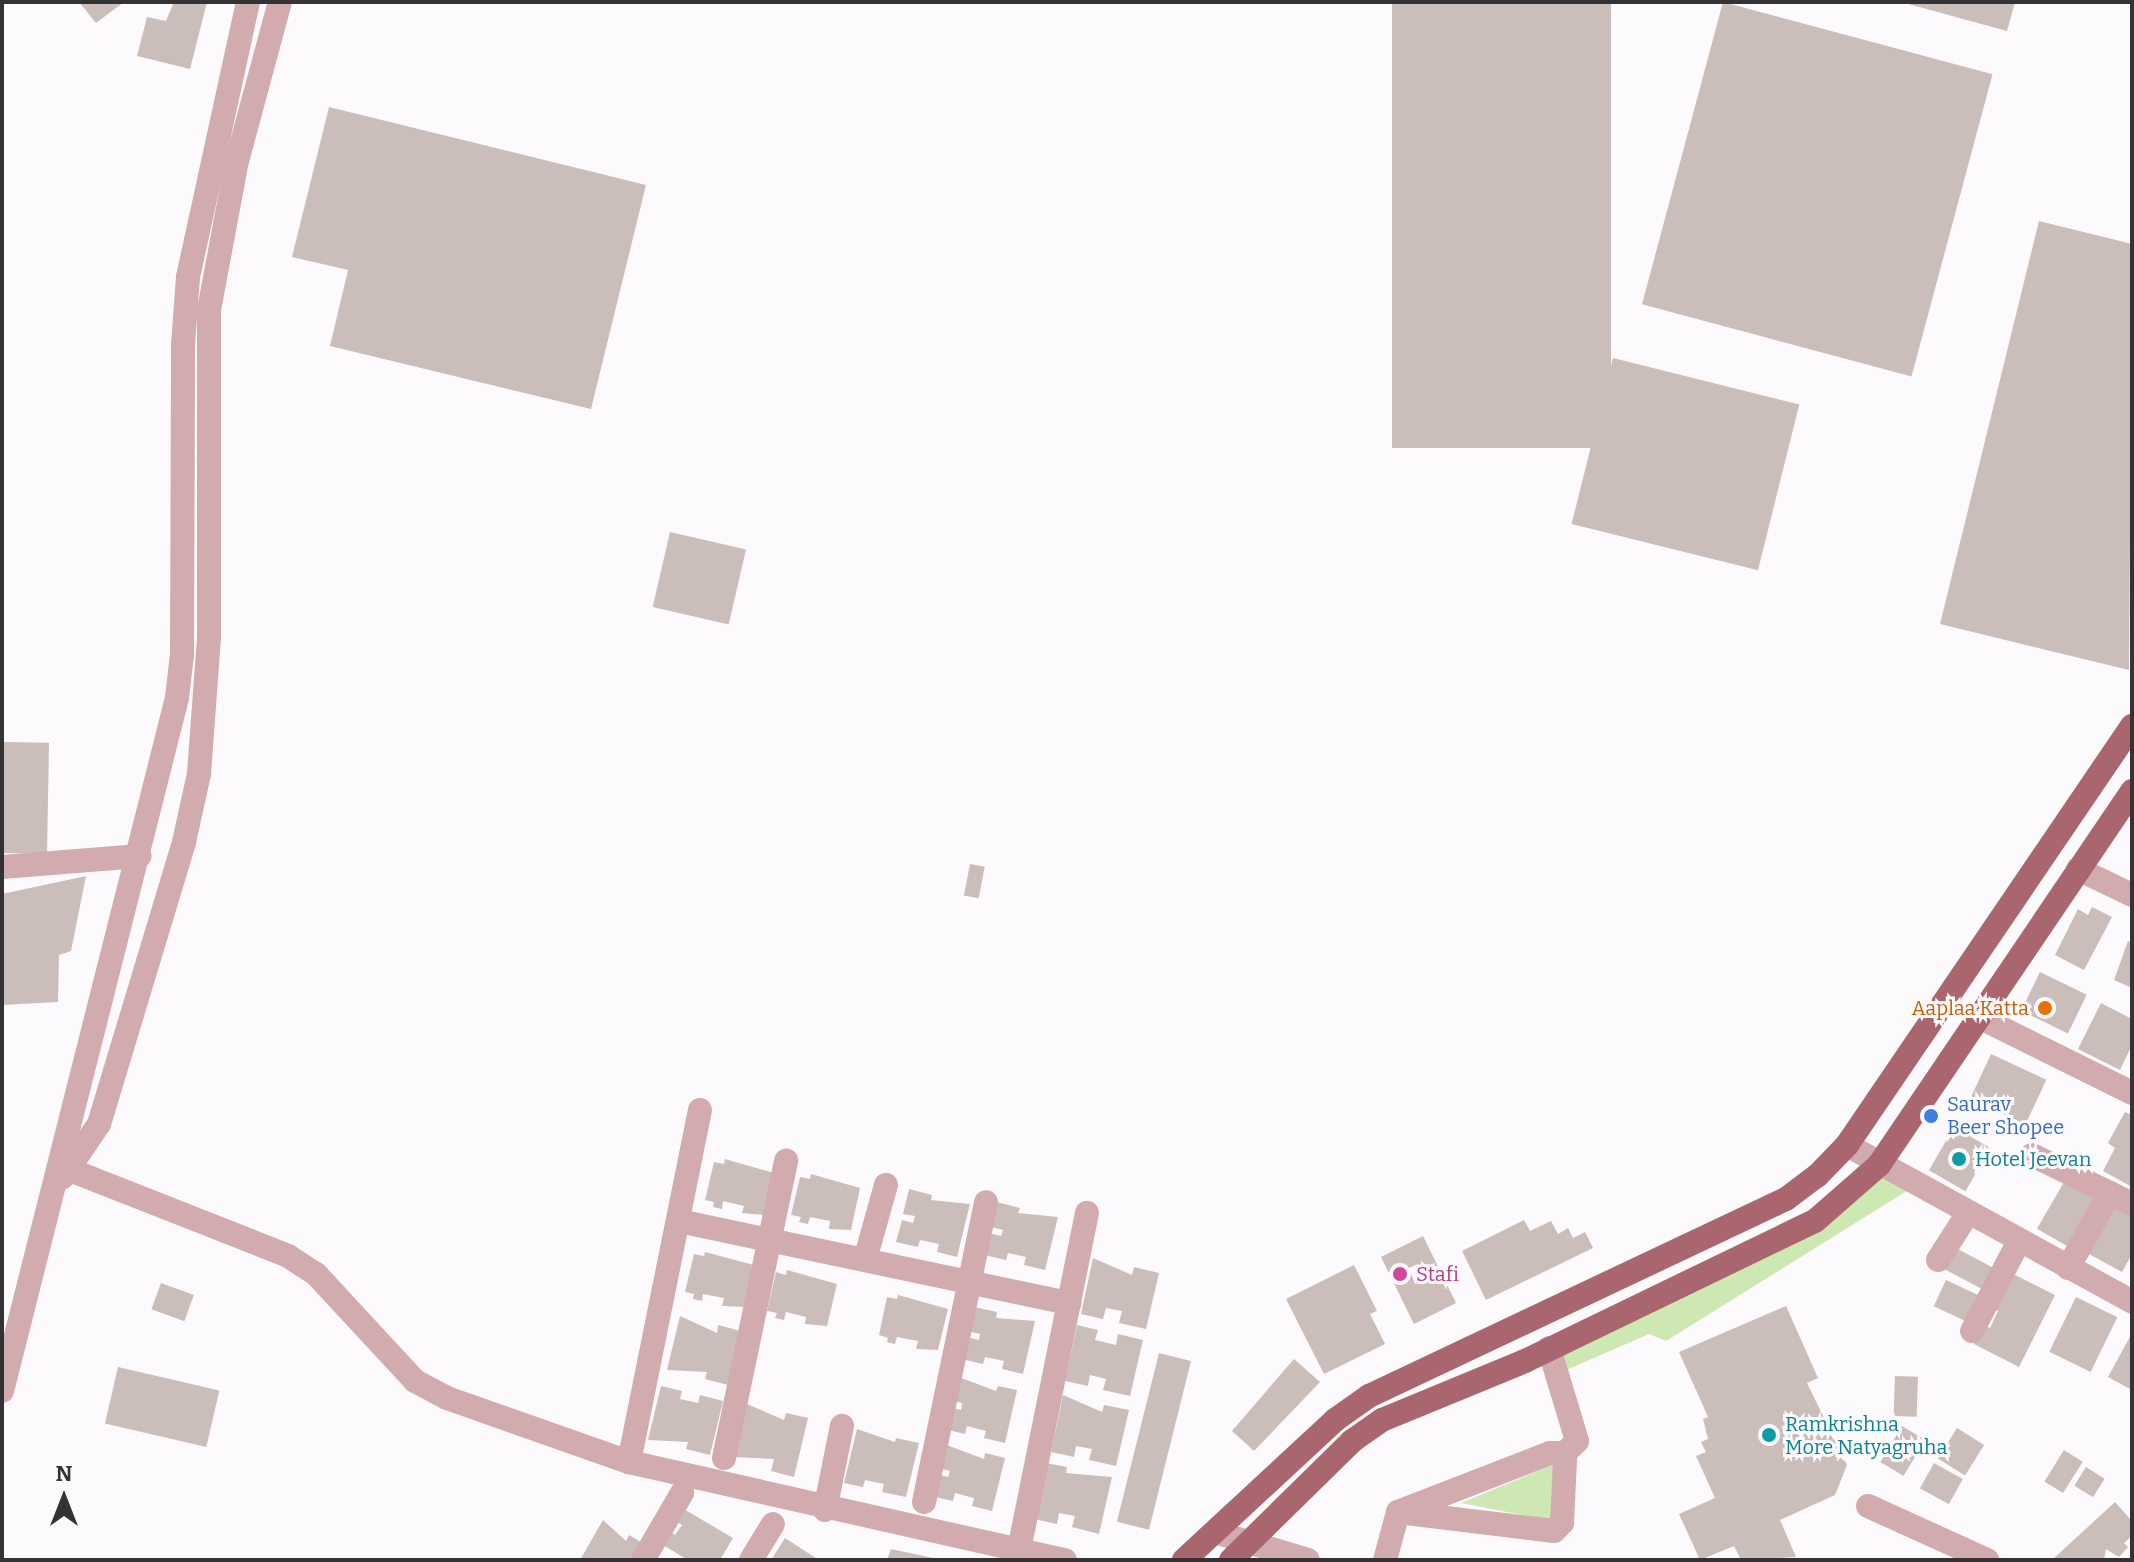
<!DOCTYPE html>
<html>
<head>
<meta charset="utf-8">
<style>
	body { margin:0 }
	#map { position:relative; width:2134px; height:1562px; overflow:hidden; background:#fdfafe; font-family:Bitter,serif }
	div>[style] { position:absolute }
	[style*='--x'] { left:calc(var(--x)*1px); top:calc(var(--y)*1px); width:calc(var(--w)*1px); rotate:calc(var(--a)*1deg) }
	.green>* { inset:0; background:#cee8b3 }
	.building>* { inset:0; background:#cbbdba; transform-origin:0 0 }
	.minor>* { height:24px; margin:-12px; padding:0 12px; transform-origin:12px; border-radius:12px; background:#d2abae }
	.major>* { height:24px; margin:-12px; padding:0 12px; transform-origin:12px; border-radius:12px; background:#a9666e }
	.dots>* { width:22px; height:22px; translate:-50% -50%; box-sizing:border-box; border:4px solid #fdfafe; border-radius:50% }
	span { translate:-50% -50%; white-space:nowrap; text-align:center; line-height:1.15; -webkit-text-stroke:6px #fdfafe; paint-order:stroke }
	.food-label { font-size:20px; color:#c56008 }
	.right { translate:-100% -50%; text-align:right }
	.shop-label { font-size:20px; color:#366cbe }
	.left { translate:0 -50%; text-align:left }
	.culture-label { font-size:20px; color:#0d838f }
	.hotel-label { font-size:20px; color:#b23c85 }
	.frame { position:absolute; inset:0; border:4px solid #353236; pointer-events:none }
	.north { position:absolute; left:24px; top:1458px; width:80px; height:80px; -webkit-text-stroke:6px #fdfafe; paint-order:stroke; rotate:0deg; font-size:22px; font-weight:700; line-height:32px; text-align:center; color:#353236 }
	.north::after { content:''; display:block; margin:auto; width:28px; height:36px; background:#353236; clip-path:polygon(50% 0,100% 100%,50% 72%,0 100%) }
</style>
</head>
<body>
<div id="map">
	<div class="green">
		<i style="clip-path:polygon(1877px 1167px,1910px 1189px,1666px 1341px,1649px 1334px,1548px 1378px,1539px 1359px,1817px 1225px)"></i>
		<i style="clip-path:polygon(1557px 1463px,1558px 1522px,1461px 1503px)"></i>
	</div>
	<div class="building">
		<i style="clip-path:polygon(79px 2px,124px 2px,96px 23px)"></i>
		<i style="clip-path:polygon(174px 2px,207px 2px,190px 69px,137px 56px,147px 17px,166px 21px)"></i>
		<i style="left:1392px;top:2px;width:219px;height:446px"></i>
		<i style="left:1723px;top:2px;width:279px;height:313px;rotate:15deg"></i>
		<i style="clip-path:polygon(1901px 2px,2015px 2px,2007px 31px)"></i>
		<i style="clip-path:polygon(329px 107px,646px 185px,591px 409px,330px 346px,348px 270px,292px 257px)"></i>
		<i style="clip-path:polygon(2039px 221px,2132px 244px,2129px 670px,1940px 624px)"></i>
		<i style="left:1613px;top:358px;width:192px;height:171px;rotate:14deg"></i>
		<i style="left:670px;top:532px;width:78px;height:77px;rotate:13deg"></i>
		<i style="left:2px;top:742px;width:47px;height:111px;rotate:1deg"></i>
		<i style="left:970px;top:864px;width:15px;height:32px;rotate:11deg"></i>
		<i style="clip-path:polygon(86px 876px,71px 951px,59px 955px,58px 1002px,2px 1005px,2px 894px)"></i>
		<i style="clip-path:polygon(2092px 907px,2112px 917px,2084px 970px,2055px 955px,2078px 909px,2088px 915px)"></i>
		<i style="clip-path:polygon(2128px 941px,2132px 943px,2132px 988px,2114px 980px)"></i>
		<i style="left:2040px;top:972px;width:52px;height:43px;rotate:26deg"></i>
		<i style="clip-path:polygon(2101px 1003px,2132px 1019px,2132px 1045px,2120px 1070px,2078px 1049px)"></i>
		<i style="left:1991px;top:1054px;width:61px;height:49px;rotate:25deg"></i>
		<i style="clip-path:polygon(2125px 1112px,2132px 1115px,2132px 1187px,2103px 1171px,2115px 1148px,2108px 1143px)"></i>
		<i style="left:1954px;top:1127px;width:42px;height:50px;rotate:30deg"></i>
		<i style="clip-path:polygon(725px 1159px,774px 1173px,765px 1215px,742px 1213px,744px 1206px,723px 1201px,722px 1209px,713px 1207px,714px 1202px,705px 1200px,714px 1162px,724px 1164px)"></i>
		<i style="clip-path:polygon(811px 1174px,860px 1188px,851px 1230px,829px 1229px,830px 1221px,810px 1217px,808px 1224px,799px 1222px,801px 1217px,791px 1215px,800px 1177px,810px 1179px)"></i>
		<i style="left:2068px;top:1175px;width:38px;height:62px;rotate:30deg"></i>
		<i style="clip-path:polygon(909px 1189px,932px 1195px,931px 1200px,970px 1204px,957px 1257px,937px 1252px,939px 1244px,920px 1240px,918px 1247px,896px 1242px,902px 1220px,913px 1223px,915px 1216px,903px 1214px)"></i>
		<i style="clip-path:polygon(2115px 1196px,2132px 1205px,2132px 1254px,2122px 1272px,2085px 1252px)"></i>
		<i style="clip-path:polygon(997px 1202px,1020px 1208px,1018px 1213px,1058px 1217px,1045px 1270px,1024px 1265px,1026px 1257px,1008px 1253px,1006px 1260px,984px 1255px,989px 1233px,1001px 1236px,1003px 1230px,991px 1227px)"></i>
		<i style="clip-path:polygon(1524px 1220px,1530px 1231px,1551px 1221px,1558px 1234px,1568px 1228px,1573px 1238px,1585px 1232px,1593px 1248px,1486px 1300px,1462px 1251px)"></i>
		<i style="clip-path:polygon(evenodd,1423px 1236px,1456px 1303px,1414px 1324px,1381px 1257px,1423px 1236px,1418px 1264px,1424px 1280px,1415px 1284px,1409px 1268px,1418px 1264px)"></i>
		<i style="left:1956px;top:1248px;width:42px;height:24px;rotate:28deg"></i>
		<i style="clip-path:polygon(705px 1252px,754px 1265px,745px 1307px,722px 1306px,724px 1298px,703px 1294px,702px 1301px,693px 1299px,694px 1294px,685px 1292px,694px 1254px,704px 1256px)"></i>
		<i style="clip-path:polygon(1093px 1258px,1132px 1275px,1134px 1267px,1159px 1273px,1146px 1329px,1119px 1323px,1122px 1311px,1106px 1308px,1103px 1319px,1081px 1314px)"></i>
		<i style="clip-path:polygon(1354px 1265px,1377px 1311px,1370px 1314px,1385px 1344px,1324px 1374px,1286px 1299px)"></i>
		<i style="clip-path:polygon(787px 1270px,837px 1284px,827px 1326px,805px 1324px,806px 1317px,786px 1312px,784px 1320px,775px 1318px,777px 1313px,767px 1311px,776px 1272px,786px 1275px)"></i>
		<i style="clip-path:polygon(2011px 1273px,2055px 1295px,2019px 1367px,1974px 1344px,1984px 1325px,1990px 1328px,1998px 1311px,1993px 1309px)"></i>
		<i style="left:1946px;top:1280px;width:43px;height:29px;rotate:25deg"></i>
		<i style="left:161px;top:1283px;width:35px;height:28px;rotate:20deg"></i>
		<i style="clip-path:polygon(898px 1295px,948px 1309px,938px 1350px,916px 1349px,918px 1341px,897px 1337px,895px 1344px,887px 1342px,888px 1338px,879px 1335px,887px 1297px,897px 1299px)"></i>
		<i style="left:2076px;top:1297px;width:46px;height:61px;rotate:26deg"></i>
		<i style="clip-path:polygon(1786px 1306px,1818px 1378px,1807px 1383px,1847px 1465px,1835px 1495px,1780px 1520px,1796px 1557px,1741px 1560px,1734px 1546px,1700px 1560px,1679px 1514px,1715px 1498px,1696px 1456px,1706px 1452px,1701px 1442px,1708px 1439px,1703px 1419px,1708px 1417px,1679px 1352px)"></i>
		<i style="clip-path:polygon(974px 1307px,997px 1312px,996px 1318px,1035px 1321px,1023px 1374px,1002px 1369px,1004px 1361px,985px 1357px,983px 1364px,961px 1359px,967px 1337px,979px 1340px,980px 1334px,968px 1331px)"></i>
		<i style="clip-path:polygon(680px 1316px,717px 1333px,718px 1325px,741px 1331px,728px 1385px,705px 1379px,707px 1372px,667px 1370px)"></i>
		<i style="clip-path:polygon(1077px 1325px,1098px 1330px,1095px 1340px,1116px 1345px,1118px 1334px,1143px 1340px,1130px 1396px,1103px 1390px,1106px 1379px,1090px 1375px,1088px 1386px,1065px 1381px)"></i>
		<i style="clip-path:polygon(2132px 1333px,2132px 1390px,2108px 1377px)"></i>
		<i style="left:1159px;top:1353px;width:33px;height:174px;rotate:14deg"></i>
		<i style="clip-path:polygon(1294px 1359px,1320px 1382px,1254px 1451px,1232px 1431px)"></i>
		<i style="left:118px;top:1367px;width:104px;height:58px;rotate:13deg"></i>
		<i style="clip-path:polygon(956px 1376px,996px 1391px,998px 1386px,1017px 1390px,1005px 1443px,984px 1438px,986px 1431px,967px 1426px,965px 1434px,944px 1429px,949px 1407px,961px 1410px,962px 1403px,951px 1400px)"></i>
		<i style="left:1895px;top:1376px;width:23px;height:40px;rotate:2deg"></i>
		<i style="clip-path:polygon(661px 1386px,682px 1391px,680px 1399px,698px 1403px,700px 1395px,723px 1401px,710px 1455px,686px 1449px,688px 1442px,648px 1440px)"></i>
		<i style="clip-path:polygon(1063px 1395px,1102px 1412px,1104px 1405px,1129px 1410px,1116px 1466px,1089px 1460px,1092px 1449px,1076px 1446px,1074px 1457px,1051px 1452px)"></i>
		<i style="clip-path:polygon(747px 1404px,784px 1420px,786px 1413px,808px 1418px,794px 1477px,771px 1471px,774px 1459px,734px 1457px)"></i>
		<i style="left:1902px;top:1426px;width:27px;height:42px;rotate:31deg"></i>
		<i style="left:1957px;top:1428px;width:32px;height:36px;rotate:32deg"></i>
		<i style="clip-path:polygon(857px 1429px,895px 1442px,896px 1438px,919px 1443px,906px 1497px,882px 1492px,884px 1484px,865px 1480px,863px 1487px,844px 1483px)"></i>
		<i style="clip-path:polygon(944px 1444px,984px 1459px,985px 1453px,1005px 1458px,992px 1511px,972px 1506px,974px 1498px,955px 1493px,953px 1501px,931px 1496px,936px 1474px,948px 1477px,950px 1471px,938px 1468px)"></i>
		<i style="left:2064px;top:1450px;width:22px;height:37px;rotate:32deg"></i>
		<i style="clip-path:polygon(1046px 1463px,1067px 1467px,1066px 1473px,1112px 1477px,1099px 1534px,1072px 1527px,1075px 1516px,1059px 1513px,1057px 1524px,1034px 1519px)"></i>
		<i style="left:1934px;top:1463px;width:33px;height:29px;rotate:29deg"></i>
		<i style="left:2086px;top:1467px;width:22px;height:22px;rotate:32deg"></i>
		<i style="clip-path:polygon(2115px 1502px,2132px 1521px,2132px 1536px,2124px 1543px,2128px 1547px,2119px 1557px,2106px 1549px,2104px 1560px,2052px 1560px)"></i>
		<i style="clip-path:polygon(682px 1508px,733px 1538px,720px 1560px,688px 1560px,661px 1544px,669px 1531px,675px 1535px,682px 1525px,675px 1521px)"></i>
		<i style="clip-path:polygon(603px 1520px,626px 1541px,629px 1535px,641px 1542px,631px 1560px,580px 1560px)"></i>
		<i style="clip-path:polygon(785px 1538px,819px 1560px,771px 1560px)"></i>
		<i style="clip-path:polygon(891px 1549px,938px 1559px,938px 1560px,887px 1560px)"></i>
	</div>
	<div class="minor">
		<i style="--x:2;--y:867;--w:138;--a:-4.6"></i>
		<i style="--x:2078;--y:869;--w:60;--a:25.7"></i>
		<i style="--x:1979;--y:1017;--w:171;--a:26.4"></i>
		<i style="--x:1847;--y:1145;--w:325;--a:28.8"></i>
		<i style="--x:2032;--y:1155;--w:111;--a:26.1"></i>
		<i style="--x:60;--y:1166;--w:245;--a:21.5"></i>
		<i style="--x:288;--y:1256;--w:33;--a:33"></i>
		<i style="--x:316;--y:1274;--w:146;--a:47.2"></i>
		<i style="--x:415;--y:1381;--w:36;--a:28"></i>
		<i style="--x:447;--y:1398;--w:193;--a:19.4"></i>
		<i style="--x:629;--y:1462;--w:447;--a:12.7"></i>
		<i style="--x:63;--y:1177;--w:64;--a:-55.8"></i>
		<i style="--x:99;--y:1124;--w:295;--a:-73.2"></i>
		<i style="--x:184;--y:842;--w:70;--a:-77.6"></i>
		<i style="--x:199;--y:774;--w:136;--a:-85.8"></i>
		<i style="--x:209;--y:638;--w:328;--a:-90"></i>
		<i style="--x:209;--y:310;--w:152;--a:-79.4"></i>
		<i style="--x:237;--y:161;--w:165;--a:-74.9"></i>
		<i style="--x:679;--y:1221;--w:399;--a:11.9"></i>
		<i style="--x:865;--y:1260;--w:78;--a:-74.4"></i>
		<i style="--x:1938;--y:1260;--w:56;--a:-57.4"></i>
		<i style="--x:2068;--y:1268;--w:86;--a:-60.8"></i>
		<i style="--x:1972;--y:1331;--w:102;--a:-62.4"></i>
		<i style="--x:1549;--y:1348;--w:97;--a:73.2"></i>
		<i style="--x:1577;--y:1441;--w:21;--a:135"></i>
		<i style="--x:2;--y:1391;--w:715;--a:-75.83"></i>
		<i style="--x:177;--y:698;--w:44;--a:-83.5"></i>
		<i style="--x:182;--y:654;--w:309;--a:-89.8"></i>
		<i style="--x:183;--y:345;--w:68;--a:-85.8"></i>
		<i style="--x:188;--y:277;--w:281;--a:-77.7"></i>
		<i style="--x:724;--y:1458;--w:304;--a:-78.2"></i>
		<i style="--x:629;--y:1462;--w:359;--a:-78.6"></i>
		<i style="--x:924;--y:1502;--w:306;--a:-78.3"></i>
		<i style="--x:1868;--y:1506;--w:131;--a:24.4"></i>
		<i style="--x:825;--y:1510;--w:86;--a:-78.6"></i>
		<i style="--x:1215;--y:1532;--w:97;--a:16.8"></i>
		<i style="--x:1019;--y:1550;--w:344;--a:-78.6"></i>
		<i style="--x:643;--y:1560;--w:78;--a:-59.8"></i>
		<i style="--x:751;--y:1560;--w:42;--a:-58.6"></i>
		<i style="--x:1385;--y:1560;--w:50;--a:-74.8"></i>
		<i style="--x:1398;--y:1512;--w:163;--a:-21.2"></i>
		<i style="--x:1550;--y:1453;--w:9;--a:0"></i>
		<i style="--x:1559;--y:1453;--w:9;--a:49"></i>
		<i style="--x:1565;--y:1460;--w:63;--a:92.7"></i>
		<i style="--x:1562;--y:1523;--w:11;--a:135"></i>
		<i style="--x:1554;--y:1531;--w:157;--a:-173.1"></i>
	</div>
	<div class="major">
		<i style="--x:1184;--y:1560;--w:206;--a:-42.8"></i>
		<i style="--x:1335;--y:1420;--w:42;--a:-35.2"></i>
		<i style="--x:1369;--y:1396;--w:461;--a:-25.3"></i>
		<i style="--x:1786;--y:1199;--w:39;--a:-37"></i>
		<i style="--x:1817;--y:1176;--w:43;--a:-45.9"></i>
		<i style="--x:1847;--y:1145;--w:507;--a:-55.78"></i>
		<i style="--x:1231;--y:1560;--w:170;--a:-44.5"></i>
		<i style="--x:1352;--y:1441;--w:37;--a:-35"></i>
		<i style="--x:1382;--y:1420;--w:155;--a:-22.4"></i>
		<i style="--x:1525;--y:1361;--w:322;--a:-25.8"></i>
		<i style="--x:1815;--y:1221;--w:85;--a:-41.2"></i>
		<i style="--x:1879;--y:1165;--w:452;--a:-55.9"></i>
	</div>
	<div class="dots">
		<i style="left:2045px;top:1008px;background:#e8710a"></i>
		<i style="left:1931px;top:1116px;background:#3f7fe0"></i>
		<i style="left:1959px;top:1159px;background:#0f9aa8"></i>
		<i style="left:1400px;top:1274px;background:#d1479c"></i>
		<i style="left:1769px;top:1435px;background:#0f9aa8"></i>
	</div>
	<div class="food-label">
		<span class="right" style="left:2029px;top:1008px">Aaplaa Katta</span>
	</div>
	<div class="shop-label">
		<span class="left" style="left:1947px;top:1116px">Saurav<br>Beer Shopee</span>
	</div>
	<div class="culture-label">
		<span class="left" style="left:1975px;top:1159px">Hotel Jeevan</span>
		<span class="left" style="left:1785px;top:1436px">Ramkrishna<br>More Natyagruha</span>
	</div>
	<div class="hotel-label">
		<span class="left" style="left:1416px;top:1274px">Stafi</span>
	</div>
	<div class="frame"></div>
	<div class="north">N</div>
</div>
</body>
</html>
